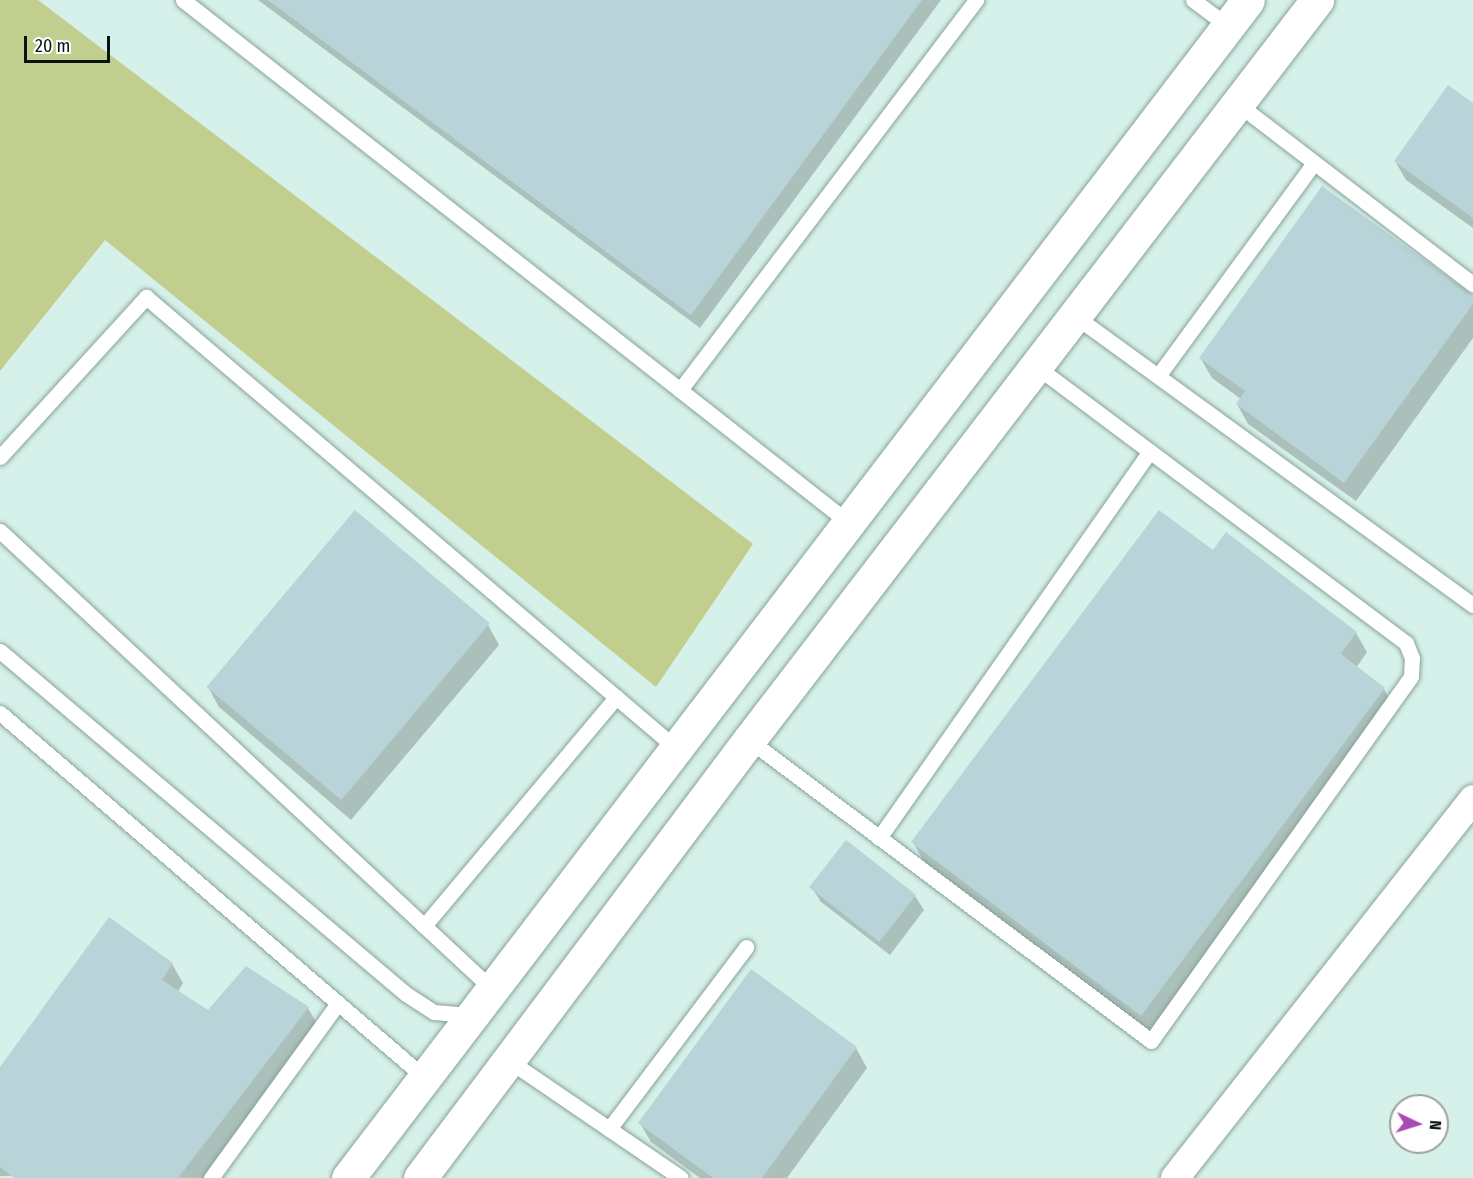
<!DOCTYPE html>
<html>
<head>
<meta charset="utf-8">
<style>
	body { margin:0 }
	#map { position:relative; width:1473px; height:1178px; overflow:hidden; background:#d6f1ea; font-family:"Fira Sans Condensed",sans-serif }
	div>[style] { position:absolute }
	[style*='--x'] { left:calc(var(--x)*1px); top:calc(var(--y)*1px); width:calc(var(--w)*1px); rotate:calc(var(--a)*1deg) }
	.green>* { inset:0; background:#c1ce8d }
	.shadow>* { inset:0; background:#0003 }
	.building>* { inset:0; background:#b8d4d8; transform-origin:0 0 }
	.roads { filter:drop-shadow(0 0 2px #89a29b) drop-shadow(0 0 2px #89a29b) }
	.lane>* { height:15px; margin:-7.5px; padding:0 7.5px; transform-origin:7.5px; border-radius:7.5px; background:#fff }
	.street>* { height:28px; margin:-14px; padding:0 14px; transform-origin:14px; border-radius:14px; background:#fff }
	.secondary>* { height:33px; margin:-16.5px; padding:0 16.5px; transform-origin:16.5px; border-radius:16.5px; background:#fff }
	span { translate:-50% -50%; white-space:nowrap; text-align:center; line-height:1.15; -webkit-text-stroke:5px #fff; paint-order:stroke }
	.north { position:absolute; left:1389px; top:1094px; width:60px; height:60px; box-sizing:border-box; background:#fff; border:2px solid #9da19f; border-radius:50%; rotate:94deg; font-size:16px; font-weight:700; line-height:24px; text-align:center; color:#091310 }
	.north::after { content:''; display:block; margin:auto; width:21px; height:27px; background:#a949b1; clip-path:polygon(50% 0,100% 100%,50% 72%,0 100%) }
	.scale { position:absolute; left:24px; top:36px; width:86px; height:27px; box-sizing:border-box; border:3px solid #091310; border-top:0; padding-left:8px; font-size:18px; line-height:21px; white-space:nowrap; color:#091310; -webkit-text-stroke:4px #fff; paint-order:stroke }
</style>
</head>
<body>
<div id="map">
	<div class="green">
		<i style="clip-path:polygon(0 0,38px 0,753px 544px,656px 687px,105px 240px,0 371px)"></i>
	</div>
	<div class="shadow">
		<i style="clip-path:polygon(258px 0,941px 0,700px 328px)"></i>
		<i style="clip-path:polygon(1473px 105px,1473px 228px,1406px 180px,1395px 161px)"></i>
		<i style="clip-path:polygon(1473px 297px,1473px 338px,1356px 501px,1248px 424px,1237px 404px,1241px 399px,1212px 378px,1201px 359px)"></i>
		<i style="clip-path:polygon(355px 512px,488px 625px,499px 645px,351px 820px,219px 707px,208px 687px)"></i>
		<i style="clip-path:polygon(1213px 552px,1356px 633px,1367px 652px,1356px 668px,1384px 689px,1395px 709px,1152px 1034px,924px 862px,913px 842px)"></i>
		<i style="clip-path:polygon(812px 888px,915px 896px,924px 910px,890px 955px,821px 902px)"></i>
		<i style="clip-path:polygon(172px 964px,183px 983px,178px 992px,208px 1012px,308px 1008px,319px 1027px,204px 1178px,0 1176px,0 1069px)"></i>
		<i style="clip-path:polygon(751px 971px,856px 1048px,867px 1068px,787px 1178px,700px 1178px,651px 1142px,640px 1123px)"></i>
	</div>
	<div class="building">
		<i style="clip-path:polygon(268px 0,922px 0,691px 315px)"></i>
		<i style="clip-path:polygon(1448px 85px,1473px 103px,1473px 218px,1394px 161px)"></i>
		<i style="clip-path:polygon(1322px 186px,1473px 295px,1473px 304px,1344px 483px,1236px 404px,1245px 391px,1199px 358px)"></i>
		<i style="left:355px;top:510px;width:176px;height:231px;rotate:40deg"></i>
		<i style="clip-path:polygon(1159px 510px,1213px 550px,1226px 532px,1357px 632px,1341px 654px,1385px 688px,1141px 1016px,911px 842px)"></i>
		<i style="left:846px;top:840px;width:89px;height:60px;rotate:38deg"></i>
		<i style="clip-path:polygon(109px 917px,173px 963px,162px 980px,208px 1010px,246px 966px,309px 1007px,178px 1178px,14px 1178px,0 1167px,0 1067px)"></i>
		<i style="clip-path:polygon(751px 969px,857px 1047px,762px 1178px,713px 1178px,638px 1123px)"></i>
	</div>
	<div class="roads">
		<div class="lane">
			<i style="--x:183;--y:0;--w:632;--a:38.12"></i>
			<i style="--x:680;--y:390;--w:490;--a:-52.8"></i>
			<i style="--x:1193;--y:0;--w:44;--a:36.6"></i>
			<i style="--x:1238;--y:104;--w:296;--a:37.5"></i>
			<i style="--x:1075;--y:316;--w:492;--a:36"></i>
			<i style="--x:1158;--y:376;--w:264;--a:-53.8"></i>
			<i style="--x:680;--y:390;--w:214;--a:38.2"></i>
			<i style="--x:0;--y:457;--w:217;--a:-47.6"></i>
			<i style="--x:146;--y:297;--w:696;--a:40.4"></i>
			<i style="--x:0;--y:531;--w:672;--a:42.95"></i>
			<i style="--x:0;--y:651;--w:531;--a:40.19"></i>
			<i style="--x:406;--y:994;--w:33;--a:33"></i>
			<i style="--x:434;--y:1012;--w:38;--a:5"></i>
			<i style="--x:0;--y:713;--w:559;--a:40.65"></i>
			<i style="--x:749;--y:740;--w:502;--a:36.82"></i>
			<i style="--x:1151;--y:1041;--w:448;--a:-54.5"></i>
			<i style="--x:1411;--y:676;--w:18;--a:-87"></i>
			<i style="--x:1412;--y:658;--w:16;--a:-112"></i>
			<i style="--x:1406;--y:643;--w:462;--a:-143.2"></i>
			<i style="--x:879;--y:838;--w:472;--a:-55"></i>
			<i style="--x:424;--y:926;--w:299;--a:-50"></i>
			<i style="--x:508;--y:1060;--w:209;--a:34.3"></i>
			<i style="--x:609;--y:1129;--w:228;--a:-53"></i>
			<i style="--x:211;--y:1178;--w:216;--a:-54"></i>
		</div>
		<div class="street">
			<i style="--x:1175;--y:1178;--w:482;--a:-51.8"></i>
		</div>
		<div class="secondary">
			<i style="--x:348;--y:1178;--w:1482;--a:-52.62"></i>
			<i style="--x:420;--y:1178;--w:548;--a:-53.09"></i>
			<i style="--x:749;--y:740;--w:933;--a:-52.49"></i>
		</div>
	</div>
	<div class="north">N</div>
	<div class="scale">20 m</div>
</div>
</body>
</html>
